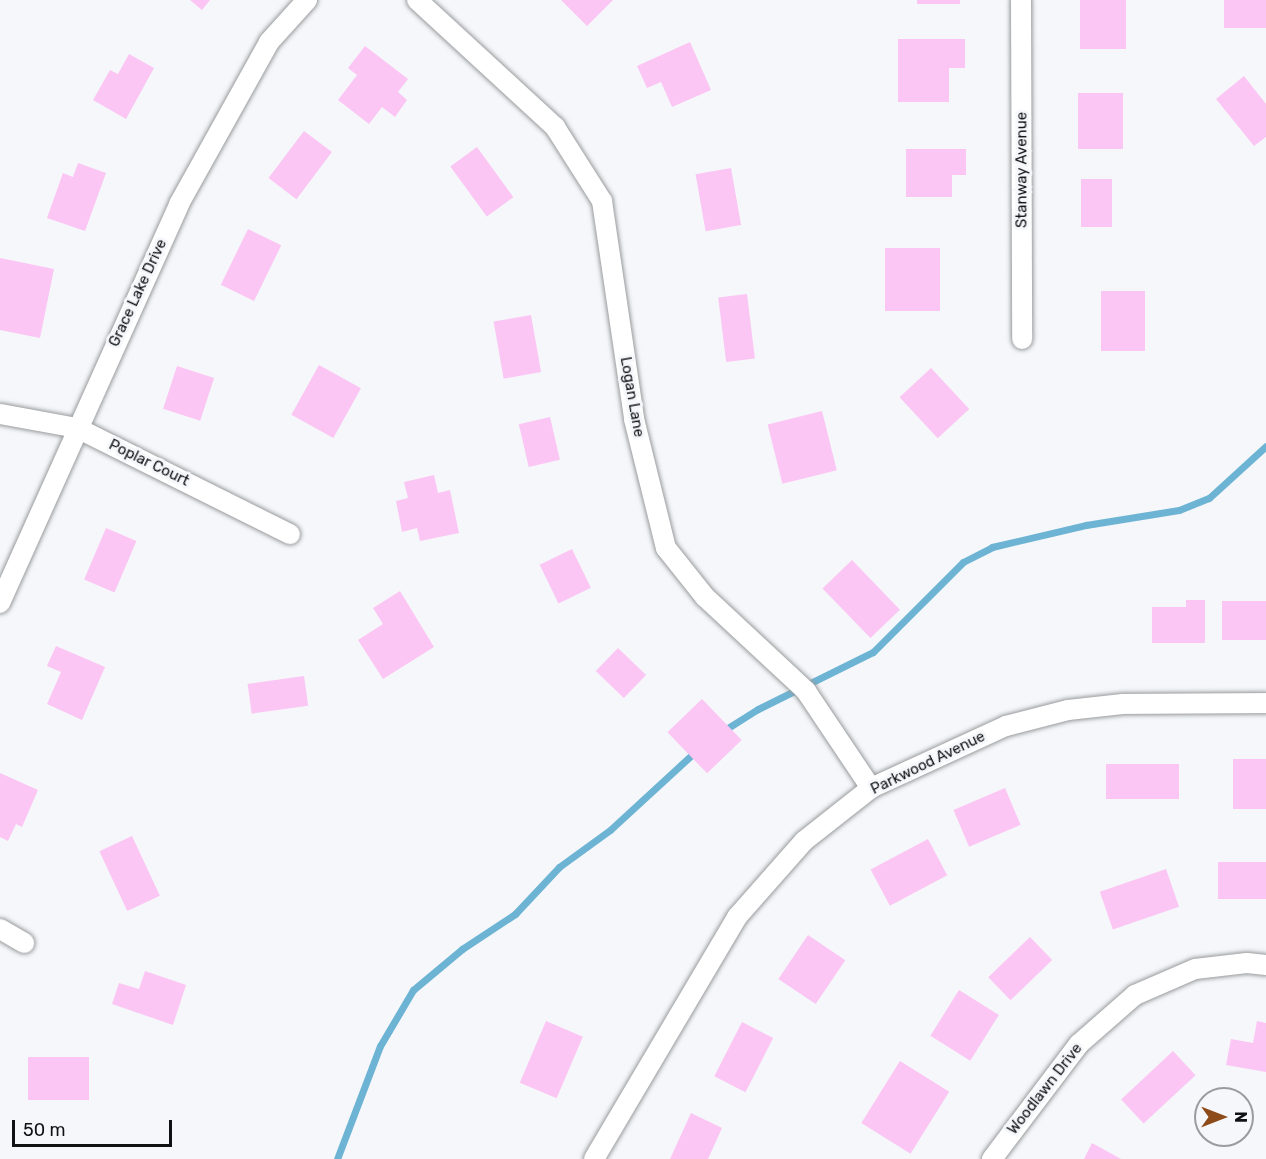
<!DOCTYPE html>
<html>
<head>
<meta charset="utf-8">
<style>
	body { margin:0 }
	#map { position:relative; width:1266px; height:1159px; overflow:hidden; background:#f5f7fa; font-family:Rubik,sans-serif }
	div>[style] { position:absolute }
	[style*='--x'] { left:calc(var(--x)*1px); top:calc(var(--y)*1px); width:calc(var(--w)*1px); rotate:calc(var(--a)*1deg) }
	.stream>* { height:7px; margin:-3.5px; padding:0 3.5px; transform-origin:3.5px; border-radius:3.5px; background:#6db4d4 }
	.building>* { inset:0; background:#fcc6f4; transform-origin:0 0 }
	.roads { filter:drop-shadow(0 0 2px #999b9d) drop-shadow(0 0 2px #999b9d) }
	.minor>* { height:20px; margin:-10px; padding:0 10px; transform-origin:10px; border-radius:10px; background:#fff }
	span { translate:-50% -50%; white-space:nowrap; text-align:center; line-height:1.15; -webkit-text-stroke:6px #f5f7fa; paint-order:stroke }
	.street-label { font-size:15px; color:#101112 }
	.north { position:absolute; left:1194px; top:1087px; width:60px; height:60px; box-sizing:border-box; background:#f5f7fa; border:2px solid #999b9d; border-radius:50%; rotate:90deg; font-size:16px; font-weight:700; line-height:24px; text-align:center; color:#101112 }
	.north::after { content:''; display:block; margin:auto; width:21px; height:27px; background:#8d4b1a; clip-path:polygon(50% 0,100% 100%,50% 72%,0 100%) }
	.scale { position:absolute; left:12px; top:1120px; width:160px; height:27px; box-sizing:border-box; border:3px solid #101112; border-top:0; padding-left:8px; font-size:18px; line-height:21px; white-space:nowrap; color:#101112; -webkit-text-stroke:4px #f5f7fa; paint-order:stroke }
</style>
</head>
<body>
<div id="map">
	<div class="stream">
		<i style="--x:723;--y:731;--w:41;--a:-32.2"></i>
		<i style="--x:758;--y:709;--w:128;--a:-26.4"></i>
		<i style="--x:873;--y:652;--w:127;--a:-45"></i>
		<i style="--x:963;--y:562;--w:33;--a:-27"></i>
		<i style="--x:992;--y:547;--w:97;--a:-13.2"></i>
		<i style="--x:1086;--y:525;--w:94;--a:-9.2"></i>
		<i style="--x:1179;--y:510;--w:32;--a:-22"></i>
		<i style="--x:1209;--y:498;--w:77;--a:-42.4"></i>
		<i style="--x:337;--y:1159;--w:121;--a:-69.2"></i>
		<i style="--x:380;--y:1046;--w:65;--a:-59.5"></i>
		<i style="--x:413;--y:990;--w:64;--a:-39.9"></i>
		<i style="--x:462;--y:949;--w:64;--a:-33.4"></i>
		<i style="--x:515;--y:914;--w:64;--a:-46.9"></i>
		<i style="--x:559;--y:867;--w:63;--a:-36"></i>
		<i style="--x:610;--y:830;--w:118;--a:-42.6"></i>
	</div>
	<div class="building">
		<i style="clip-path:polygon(190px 0,210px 0,202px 10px)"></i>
		<i style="clip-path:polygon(561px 0,613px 0,587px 26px)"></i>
		<i style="left:917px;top:0;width:43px;height:4px"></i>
		<i style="left:1080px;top:0;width:46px;height:49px"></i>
		<i style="left:1224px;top:0;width:42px;height:28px"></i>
		<i style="clip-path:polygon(898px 39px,965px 39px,965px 68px,949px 68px,949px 102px,898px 102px)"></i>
		<i style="clip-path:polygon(690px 42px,711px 90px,672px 107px,661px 82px,647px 88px,637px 66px)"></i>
		<i style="clip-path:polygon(365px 46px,408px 79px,398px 92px,407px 100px,395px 117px,382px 107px,369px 124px,338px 100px,357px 75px,348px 68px)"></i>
		<i style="clip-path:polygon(129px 54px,154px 68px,126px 119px,93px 100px,110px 70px,118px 74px)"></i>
		<i style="clip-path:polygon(1244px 76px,1266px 104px,1266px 137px,1254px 146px,1216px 99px)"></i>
		<i style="left:1078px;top:93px;width:45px;height:56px"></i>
		<i style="left:304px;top:131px;width:35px;height:59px;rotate:37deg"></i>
		<i style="left:477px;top:147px;width:62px;height:33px;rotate:54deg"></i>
		<i style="clip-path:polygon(906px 149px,966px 149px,966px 175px,952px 175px,952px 197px,906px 197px)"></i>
		<i style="clip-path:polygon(78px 163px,106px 173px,85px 231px,47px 218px,63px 173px,73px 177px)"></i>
		<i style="left:731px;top:168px;width:58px;height:36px;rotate:80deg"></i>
		<i style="left:1081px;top:179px;width:31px;height:48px"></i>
		<i style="left:248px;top:229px;width:37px;height:62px;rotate:26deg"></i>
		<i style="left:885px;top:248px;width:55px;height:63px"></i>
		<i style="clip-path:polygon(0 258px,54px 269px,40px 338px,0 330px)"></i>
		<i style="left:1101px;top:291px;width:44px;height:60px"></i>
		<i style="left:747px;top:294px;width:65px;height:29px;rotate:83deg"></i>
		<i style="left:531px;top:315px;width:58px;height:38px;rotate:80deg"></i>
		<i style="left:319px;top:365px;width:48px;height:57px;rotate:29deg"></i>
		<i style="left:177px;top:366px;width:39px;height:45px;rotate:18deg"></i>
		<i style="left:931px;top:368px;width:56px;height:43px;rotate:47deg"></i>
		<i style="left:822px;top:411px;width:61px;height:56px;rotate:76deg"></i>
		<i style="left:550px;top:417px;width:44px;height:32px;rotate:77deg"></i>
		<i style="clip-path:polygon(434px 475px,438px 493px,450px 490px,459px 533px,420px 541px,417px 528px,402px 532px,396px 501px,408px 498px,404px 482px)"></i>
		<i style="left:106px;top:528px;width:33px;height:56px;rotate:23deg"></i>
		<i style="left:572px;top:549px;width:43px;height:36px;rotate:64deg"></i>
		<i style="left:852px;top:560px;width:69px;height:41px;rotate:46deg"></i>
		<i style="clip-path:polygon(400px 591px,434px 647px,383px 679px,358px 640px,383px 624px,373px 608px)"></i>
		<i style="clip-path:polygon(1186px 600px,1205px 600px,1205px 643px,1152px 643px,1152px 607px,1186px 607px)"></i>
		<i style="left:1222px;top:601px;width:44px;height:39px"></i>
		<i style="clip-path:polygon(56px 646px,105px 667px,82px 720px,47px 704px,61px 672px,47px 666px)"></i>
		<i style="left:618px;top:648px;width:39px;height:32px;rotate:44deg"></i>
		<i style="left:304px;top:676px;width:30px;height:57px;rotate:82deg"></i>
		<i style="left:702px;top:699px;width:57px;height:48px;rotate:46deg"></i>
		<i style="left:1233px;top:759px;width:33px;height:50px"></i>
		<i style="left:1106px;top:764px;width:73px;height:35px"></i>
		<i style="clip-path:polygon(0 773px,38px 790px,22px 827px,16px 824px,8px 841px,0 837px)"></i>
		<i style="left:1005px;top:788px;width:40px;height:56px;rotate:67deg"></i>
		<i style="left:132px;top:836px;width:66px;height:36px;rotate:65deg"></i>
		<i style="left:928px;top:839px;width:41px;height:65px;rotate:62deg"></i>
		<i style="left:1218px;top:862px;width:48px;height:37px"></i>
		<i style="left:1166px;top:869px;width:40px;height:70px;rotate:71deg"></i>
		<i style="left:808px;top:935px;width:45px;height:53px;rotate:34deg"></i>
		<i style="left:1030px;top:937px;width:32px;height:58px;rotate:46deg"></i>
		<i style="clip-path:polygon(145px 971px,186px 985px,173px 1025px,112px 1004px,119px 983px,139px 989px)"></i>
		<i style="left:959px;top:990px;width:47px;height:54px;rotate:32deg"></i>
		<i style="left:546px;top:1021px;width:40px;height:67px;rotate:23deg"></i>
		<i style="clip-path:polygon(1257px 1021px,1266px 1023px,1266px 1072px,1226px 1065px,1231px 1039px,1253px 1043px)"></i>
		<i style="left:742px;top:1022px;width:35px;height:61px;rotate:27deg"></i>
		<i style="left:1173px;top:1051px;width:33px;height:71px;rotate:47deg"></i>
		<i style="left:28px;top:1057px;width:61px;height:43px"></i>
		<i style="left:900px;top:1061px;width:58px;height:73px;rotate:32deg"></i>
		<i style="clip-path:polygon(691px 1113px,722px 1128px,708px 1159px,670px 1159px)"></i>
		<i style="clip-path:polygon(1092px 1143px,1121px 1159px,1084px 1159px)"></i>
	</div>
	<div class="roads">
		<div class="minor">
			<i style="--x:417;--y:0;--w:188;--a:42.6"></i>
			<i style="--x:555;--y:127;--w:88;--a:57.6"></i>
			<i style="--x:602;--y:201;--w:220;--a:81.6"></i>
			<i style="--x:634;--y:419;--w:133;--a:76.1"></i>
			<i style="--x:666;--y:548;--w:63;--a:51.5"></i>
			<i style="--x:705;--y:597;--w:138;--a:42.9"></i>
			<i style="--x:806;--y:691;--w:117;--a:56.2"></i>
			<i style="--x:1021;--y:0;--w:339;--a:89.8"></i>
			<i style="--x:0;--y:414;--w:78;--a:10.3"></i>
			<i style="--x:77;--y:428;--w:238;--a:26.5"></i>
			<i style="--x:0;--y:603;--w:437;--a:-65.8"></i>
			<i style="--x:179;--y:204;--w:185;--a:-60.9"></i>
			<i style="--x:269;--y:42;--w:57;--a:-47.9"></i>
			<i style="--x:0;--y:929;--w:28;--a:30"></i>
			<i style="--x:594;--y:1159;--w:281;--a:-59.4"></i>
			<i style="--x:737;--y:917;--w:101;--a:-48.6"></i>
			<i style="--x:804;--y:841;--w:85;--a:-38.3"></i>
			<i style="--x:871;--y:788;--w:149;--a:-24.7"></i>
			<i style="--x:1006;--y:726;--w:64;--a:-14.5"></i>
			<i style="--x:1068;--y:710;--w:55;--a:-6.2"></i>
			<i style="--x:1123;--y:704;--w:143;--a:-0.4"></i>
			<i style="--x:992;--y:1159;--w:144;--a:-52.9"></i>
			<i style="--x:1079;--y:1044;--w:74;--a:-41.2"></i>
			<i style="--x:1135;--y:995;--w:65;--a:-23.4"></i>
			<i style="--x:1195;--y:969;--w:52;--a:-6.6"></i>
			<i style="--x:1247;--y:963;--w:19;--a:6"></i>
		</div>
	</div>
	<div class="street-label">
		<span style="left:1022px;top:170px;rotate:-90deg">Stanway Avenue</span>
		<span style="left:138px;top:293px;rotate:-65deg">Grace Lake Drive</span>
		<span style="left:632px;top:397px;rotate:80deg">Logan Lane</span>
		<span style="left:149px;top:463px;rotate:26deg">Poplar Court</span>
		<span style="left:928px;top:763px;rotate:-26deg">Parkwood Avenue</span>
		<span style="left:1045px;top:1089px;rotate:-52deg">Woodlawn Drive</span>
	</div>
	<div class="north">N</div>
	<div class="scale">50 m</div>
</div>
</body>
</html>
